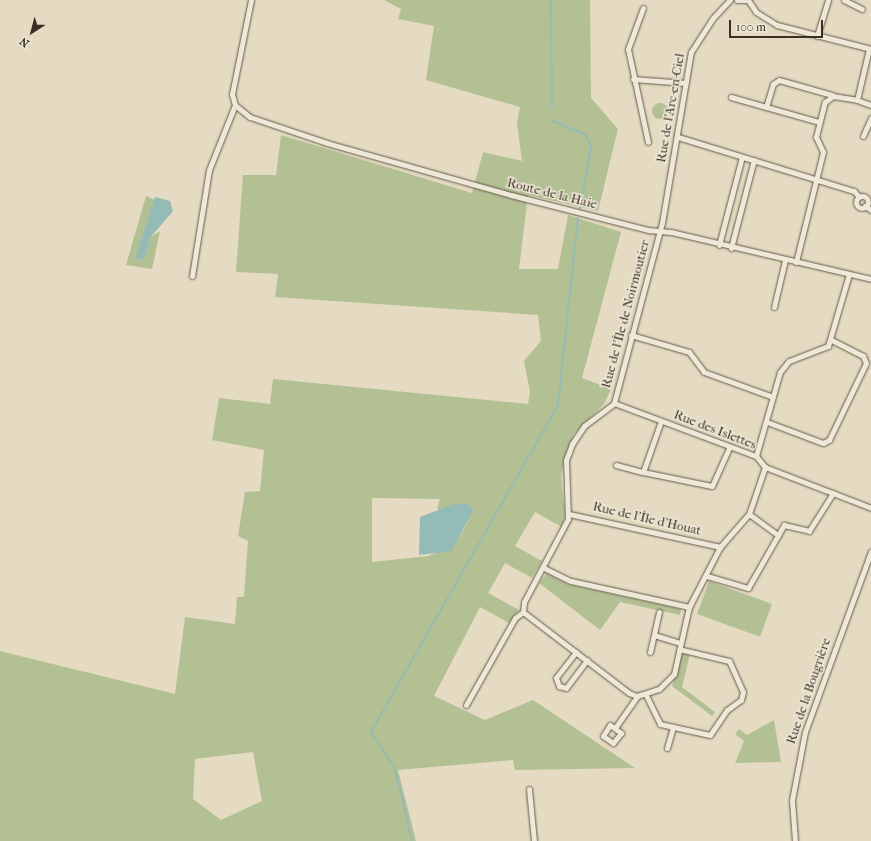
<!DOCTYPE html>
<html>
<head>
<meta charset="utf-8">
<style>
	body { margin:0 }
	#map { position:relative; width:871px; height:841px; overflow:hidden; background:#e4dbc2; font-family:"IM FELL French Canon",serif }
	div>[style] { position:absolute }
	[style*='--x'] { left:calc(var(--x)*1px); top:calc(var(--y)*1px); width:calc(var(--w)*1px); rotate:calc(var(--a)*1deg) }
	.green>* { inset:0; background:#b3c094; transform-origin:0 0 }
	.round { border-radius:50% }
	.water>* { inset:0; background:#95bbb7 }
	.stream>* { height:2px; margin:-1px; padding:0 1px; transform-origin:1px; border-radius:1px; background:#95bbb7 }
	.roads { filter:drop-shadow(0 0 1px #66594a) drop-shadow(0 0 1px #66594a) }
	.street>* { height:5px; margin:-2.5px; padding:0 2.5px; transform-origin:2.5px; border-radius:2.5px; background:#ede8d7 }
	.street>.ring { margin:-2.5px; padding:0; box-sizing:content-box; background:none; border:5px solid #ede8d7; border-radius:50% }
	span { translate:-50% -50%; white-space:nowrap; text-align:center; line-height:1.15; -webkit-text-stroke:3px #ede8d7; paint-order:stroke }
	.street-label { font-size:13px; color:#3c2e22 }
	.north { position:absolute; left:12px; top:12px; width:40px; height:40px; -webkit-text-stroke:3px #ede8d7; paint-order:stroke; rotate:216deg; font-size:11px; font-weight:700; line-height:16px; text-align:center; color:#3c2e22 }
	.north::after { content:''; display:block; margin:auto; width:14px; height:18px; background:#3c2e22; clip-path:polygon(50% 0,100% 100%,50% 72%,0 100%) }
	.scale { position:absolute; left:729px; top:20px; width:94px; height:18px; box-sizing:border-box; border:2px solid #3c2e22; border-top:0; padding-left:5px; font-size:12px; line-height:14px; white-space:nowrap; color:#3c2e22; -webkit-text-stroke:3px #ede8d7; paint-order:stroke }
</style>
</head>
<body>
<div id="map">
	<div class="green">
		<i style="clip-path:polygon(evenodd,384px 0,590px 0,591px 98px,618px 129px,598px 211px,528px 195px,519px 269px,558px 269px,568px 215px,621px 232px,582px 378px,611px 389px,604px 404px,574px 434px,565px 455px,561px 477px,565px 514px,562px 527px,535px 512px,515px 546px,542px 561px,532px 578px,505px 563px,488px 593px,519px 610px,509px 623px,480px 607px,434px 696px,485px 720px,533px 700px,635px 768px,515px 770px,513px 760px,398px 770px,416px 841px,0 841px,0 651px,175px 694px,185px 617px,235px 624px,237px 597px,244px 597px,248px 541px,238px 536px,245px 492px,260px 491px,264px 450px,212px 440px,219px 398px,270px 404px,273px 379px,528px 404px,530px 392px,524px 361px,541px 341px,538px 315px,275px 297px,278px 274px,236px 272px,243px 175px,276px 175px,281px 135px,472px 193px,483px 152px,522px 161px,517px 123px,520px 107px,426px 80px,434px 26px,398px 19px,401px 9px,384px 0,372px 498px,440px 499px,437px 509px,468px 521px,455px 545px,428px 556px,372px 562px,372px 498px,384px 0,253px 752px,262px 801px,221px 820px,193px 799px,195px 759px,253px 752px)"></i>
		<i class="round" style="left:652px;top:103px;width:16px;height:16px"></i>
		<i style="clip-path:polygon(146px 196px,155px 200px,135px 258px,146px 254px,151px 237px,160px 231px,152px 269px,126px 265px)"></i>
		<i style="clip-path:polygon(547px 573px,567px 584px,681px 609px,680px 615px,620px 602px,600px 630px,539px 583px)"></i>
		<i style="left:709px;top:581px;width:67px;height:35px;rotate:20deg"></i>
		<i style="clip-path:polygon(681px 653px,690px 654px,682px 687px,715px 712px,712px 716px,672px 686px)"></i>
		<i style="clip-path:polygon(774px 720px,781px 762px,735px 763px,744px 741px,735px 734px,739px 729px,747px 735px)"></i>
	</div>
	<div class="water">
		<i style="clip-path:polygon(155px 197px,170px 201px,173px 211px,151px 237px,146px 254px,141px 260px,135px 258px)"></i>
		<i style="clip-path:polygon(454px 504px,468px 504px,473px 510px,452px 551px,419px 555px,420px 517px)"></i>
	</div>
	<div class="stream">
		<i style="--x:551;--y:0;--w:107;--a:89.5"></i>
		<i style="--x:552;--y:121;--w:37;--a:22"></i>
		<i style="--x:586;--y:135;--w:13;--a:67"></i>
		<i style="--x:591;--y:147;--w:62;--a:100.2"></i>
		<i style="--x:412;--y:841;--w:75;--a:-103.1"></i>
		<i style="--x:395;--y:768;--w:43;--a:-123.7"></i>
		<i style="--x:371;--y:732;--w:377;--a:-60.2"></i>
		<i style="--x:558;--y:405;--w:188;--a:-83.9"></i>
	</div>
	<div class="roads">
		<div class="street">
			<i style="--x:251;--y:0;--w:96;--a:101.4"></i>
			<i style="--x:232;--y:94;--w:11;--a:75"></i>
			<i style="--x:235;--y:105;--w:19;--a:39"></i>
			<i style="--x:250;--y:117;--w:81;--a:18.7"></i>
			<i style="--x:327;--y:143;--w:191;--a:15.8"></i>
			<i style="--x:511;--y:195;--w:141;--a:14.3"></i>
			<i style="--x:648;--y:230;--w:23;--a:5"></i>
			<i style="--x:671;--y:232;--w:205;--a:13.2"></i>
			<i style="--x:737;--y:0;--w:10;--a:0"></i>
			<i style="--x:748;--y:0;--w:14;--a:56"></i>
			<i style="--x:756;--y:12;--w:25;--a:32"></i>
			<i style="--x:777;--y:25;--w:97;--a:14.3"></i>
			<i style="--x:844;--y:0;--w:20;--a:27"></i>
			<i style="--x:643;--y:8;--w:44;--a:110.1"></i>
			<i style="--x:628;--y:49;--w:95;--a:77.9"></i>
			<i style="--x:817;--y:36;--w:38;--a:-73"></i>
			<i style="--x:633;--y:79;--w:53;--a:4.3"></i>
			<i style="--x:731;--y:97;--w:91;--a:15.9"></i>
			<i style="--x:857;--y:100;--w:15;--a:20"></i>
			<i style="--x:766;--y:107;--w:24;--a:-73"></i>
			<i style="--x:773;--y:84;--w:7;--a:-34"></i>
			<i style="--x:779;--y:80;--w:55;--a:15.8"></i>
			<i style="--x:863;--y:136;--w:20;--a:-66"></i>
			<i style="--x:678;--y:137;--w:184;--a:17.1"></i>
			<i style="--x:854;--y:191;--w:8;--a:50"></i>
			<i class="ring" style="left:856px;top:196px;width:7px;height:7px"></i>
			<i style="--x:865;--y:206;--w:7;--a:34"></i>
			<i style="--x:719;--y:245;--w:91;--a:-75.4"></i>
			<i style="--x:731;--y:248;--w:91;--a:-75.4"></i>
			<i style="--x:796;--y:262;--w:113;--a:-76.2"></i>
			<i style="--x:823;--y:152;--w:17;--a:-115"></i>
			<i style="--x:816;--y:137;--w:36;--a:-76"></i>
			<i style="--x:825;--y:102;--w:10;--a:-37"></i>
			<i style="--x:833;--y:96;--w:24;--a:9"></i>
			<i style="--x:857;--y:100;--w:52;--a:-76.8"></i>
			<i style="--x:192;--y:276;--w:107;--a:-80.9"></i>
			<i style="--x:209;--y:170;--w:70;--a:-68.2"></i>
			<i style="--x:774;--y:307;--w:48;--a:-76.8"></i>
			<i style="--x:631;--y:335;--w:60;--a:16.3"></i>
			<i style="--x:689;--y:352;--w:25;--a:53"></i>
			<i style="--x:704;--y:372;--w:73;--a:19.9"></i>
			<i style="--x:614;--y:403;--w:186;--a:-75.1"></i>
			<i style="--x:662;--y:223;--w:173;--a:-80.4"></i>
			<i style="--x:691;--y:52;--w:40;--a:-57.1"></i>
			<i style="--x:713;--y:18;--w:25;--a:-47"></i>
			<i style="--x:614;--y:403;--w:152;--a:20.5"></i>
			<i style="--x:756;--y:456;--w:14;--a:51"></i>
			<i style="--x:765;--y:467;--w:114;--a:21.1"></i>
			<i style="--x:661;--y:421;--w:54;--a:109.4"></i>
			<i style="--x:643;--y:472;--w:70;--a:11.5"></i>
			<i style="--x:712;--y:486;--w:42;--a:-65.9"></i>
			<i style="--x:767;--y:422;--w:60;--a:20.6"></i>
			<i style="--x:823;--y:443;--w:7;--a:-27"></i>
			<i style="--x:829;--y:440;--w:85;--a:-64.3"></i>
			<i style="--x:866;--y:363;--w:8;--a:-113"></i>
			<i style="--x:863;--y:356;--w:36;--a:-153"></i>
			<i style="--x:756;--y:456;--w:87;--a:-74.1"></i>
			<i style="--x:780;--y:372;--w:14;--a:-51"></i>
			<i style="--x:789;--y:361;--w:42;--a:-21"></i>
			<i style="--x:828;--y:346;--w:75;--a:-73.7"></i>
			<i style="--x:616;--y:465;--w:28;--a:15"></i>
			<i style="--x:569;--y:514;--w:155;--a:12.3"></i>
			<i style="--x:749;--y:514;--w:36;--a:36"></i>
			<i style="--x:544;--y:568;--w:30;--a:26"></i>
			<i style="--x:571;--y:581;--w:121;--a:12.4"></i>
			<i style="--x:707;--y:576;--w:43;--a:16.3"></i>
			<i style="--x:748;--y:588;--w:73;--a:-60.3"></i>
			<i style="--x:784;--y:525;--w:26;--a:13"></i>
			<i style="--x:809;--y:531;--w:45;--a:-57.7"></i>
			<i style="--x:523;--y:612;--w:133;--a:37.4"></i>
			<i style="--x:629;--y:693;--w:9;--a:21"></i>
			<i style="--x:637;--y:696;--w:23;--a:-18"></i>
			<i style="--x:659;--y:689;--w:21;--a:-45"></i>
			<i style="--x:674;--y:674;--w:69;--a:-77.4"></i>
			<i style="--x:689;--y:607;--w:68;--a:-62.7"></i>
			<i style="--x:720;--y:547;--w:44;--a:-48.7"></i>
			<i style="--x:749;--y:514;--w:50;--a:-71.2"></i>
			<i style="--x:523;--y:612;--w:10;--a:-84"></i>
			<i style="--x:524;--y:602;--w:94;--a:-62.1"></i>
			<i style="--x:568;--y:519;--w:59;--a:-91.9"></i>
			<i style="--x:566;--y:460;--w:17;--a:-69"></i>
			<i style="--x:572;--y:444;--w:22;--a:-56"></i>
			<i style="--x:584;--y:426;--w:38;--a:-37"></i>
			<i style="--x:654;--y:635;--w:27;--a:17"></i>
			<i style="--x:576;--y:652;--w:33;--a:128"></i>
			<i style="--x:556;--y:678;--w:9;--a:69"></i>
			<i style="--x:559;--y:686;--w:7;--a:16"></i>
			<i style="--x:566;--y:688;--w:35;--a:-53"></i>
			<i style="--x:650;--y:652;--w:41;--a:-77.3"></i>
			<i style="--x:646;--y:695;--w:32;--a:64"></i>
			<i style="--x:660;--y:724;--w:51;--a:12.4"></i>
			<i style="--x:710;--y:735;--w:30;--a:-56"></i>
			<i style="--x:727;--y:710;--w:17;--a:-36"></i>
			<i style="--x:741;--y:700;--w:8;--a:-76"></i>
			<i style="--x:743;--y:692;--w:34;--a:-114"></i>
			<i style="--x:729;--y:661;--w:51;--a:-166.5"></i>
			<i style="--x:466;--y:705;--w:100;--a:-60.6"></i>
			<i style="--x:515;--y:618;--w:10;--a:-37"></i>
			<i style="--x:610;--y:725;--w:14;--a:36"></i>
			<i style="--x:621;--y:733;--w:13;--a:129"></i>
			<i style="--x:613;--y:743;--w:12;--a:-145"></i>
			<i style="--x:603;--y:736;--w:13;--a:-58"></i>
			<i style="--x:615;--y:728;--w:39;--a:-55"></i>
			<i style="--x:667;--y:748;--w:22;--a:-74"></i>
			<i style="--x:529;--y:789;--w:52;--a:84.5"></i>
			<i style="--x:795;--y:841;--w:41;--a:-94.2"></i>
			<i style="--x:792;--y:800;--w:69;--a:-79.2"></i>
			<i style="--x:805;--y:732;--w:192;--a:-69.9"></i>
		</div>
	</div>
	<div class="street-label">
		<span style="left:671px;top:108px;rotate:-80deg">Rue de l'Arc-en-Ciel</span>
		<span style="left:552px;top:194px;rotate:14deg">Route de la Haie</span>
		<span style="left:626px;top:314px;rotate:-75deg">Rue de l'Île de Noirmoutier</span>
		<span style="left:715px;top:430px;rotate:21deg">Rue des Islettes</span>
		<span style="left:647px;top:519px;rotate:13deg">Rue de l'Île d'Houat</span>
		<span style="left:809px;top:691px;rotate:-71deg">Rue de la Bougrière</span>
	</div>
	<div class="north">N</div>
	<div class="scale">100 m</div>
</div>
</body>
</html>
